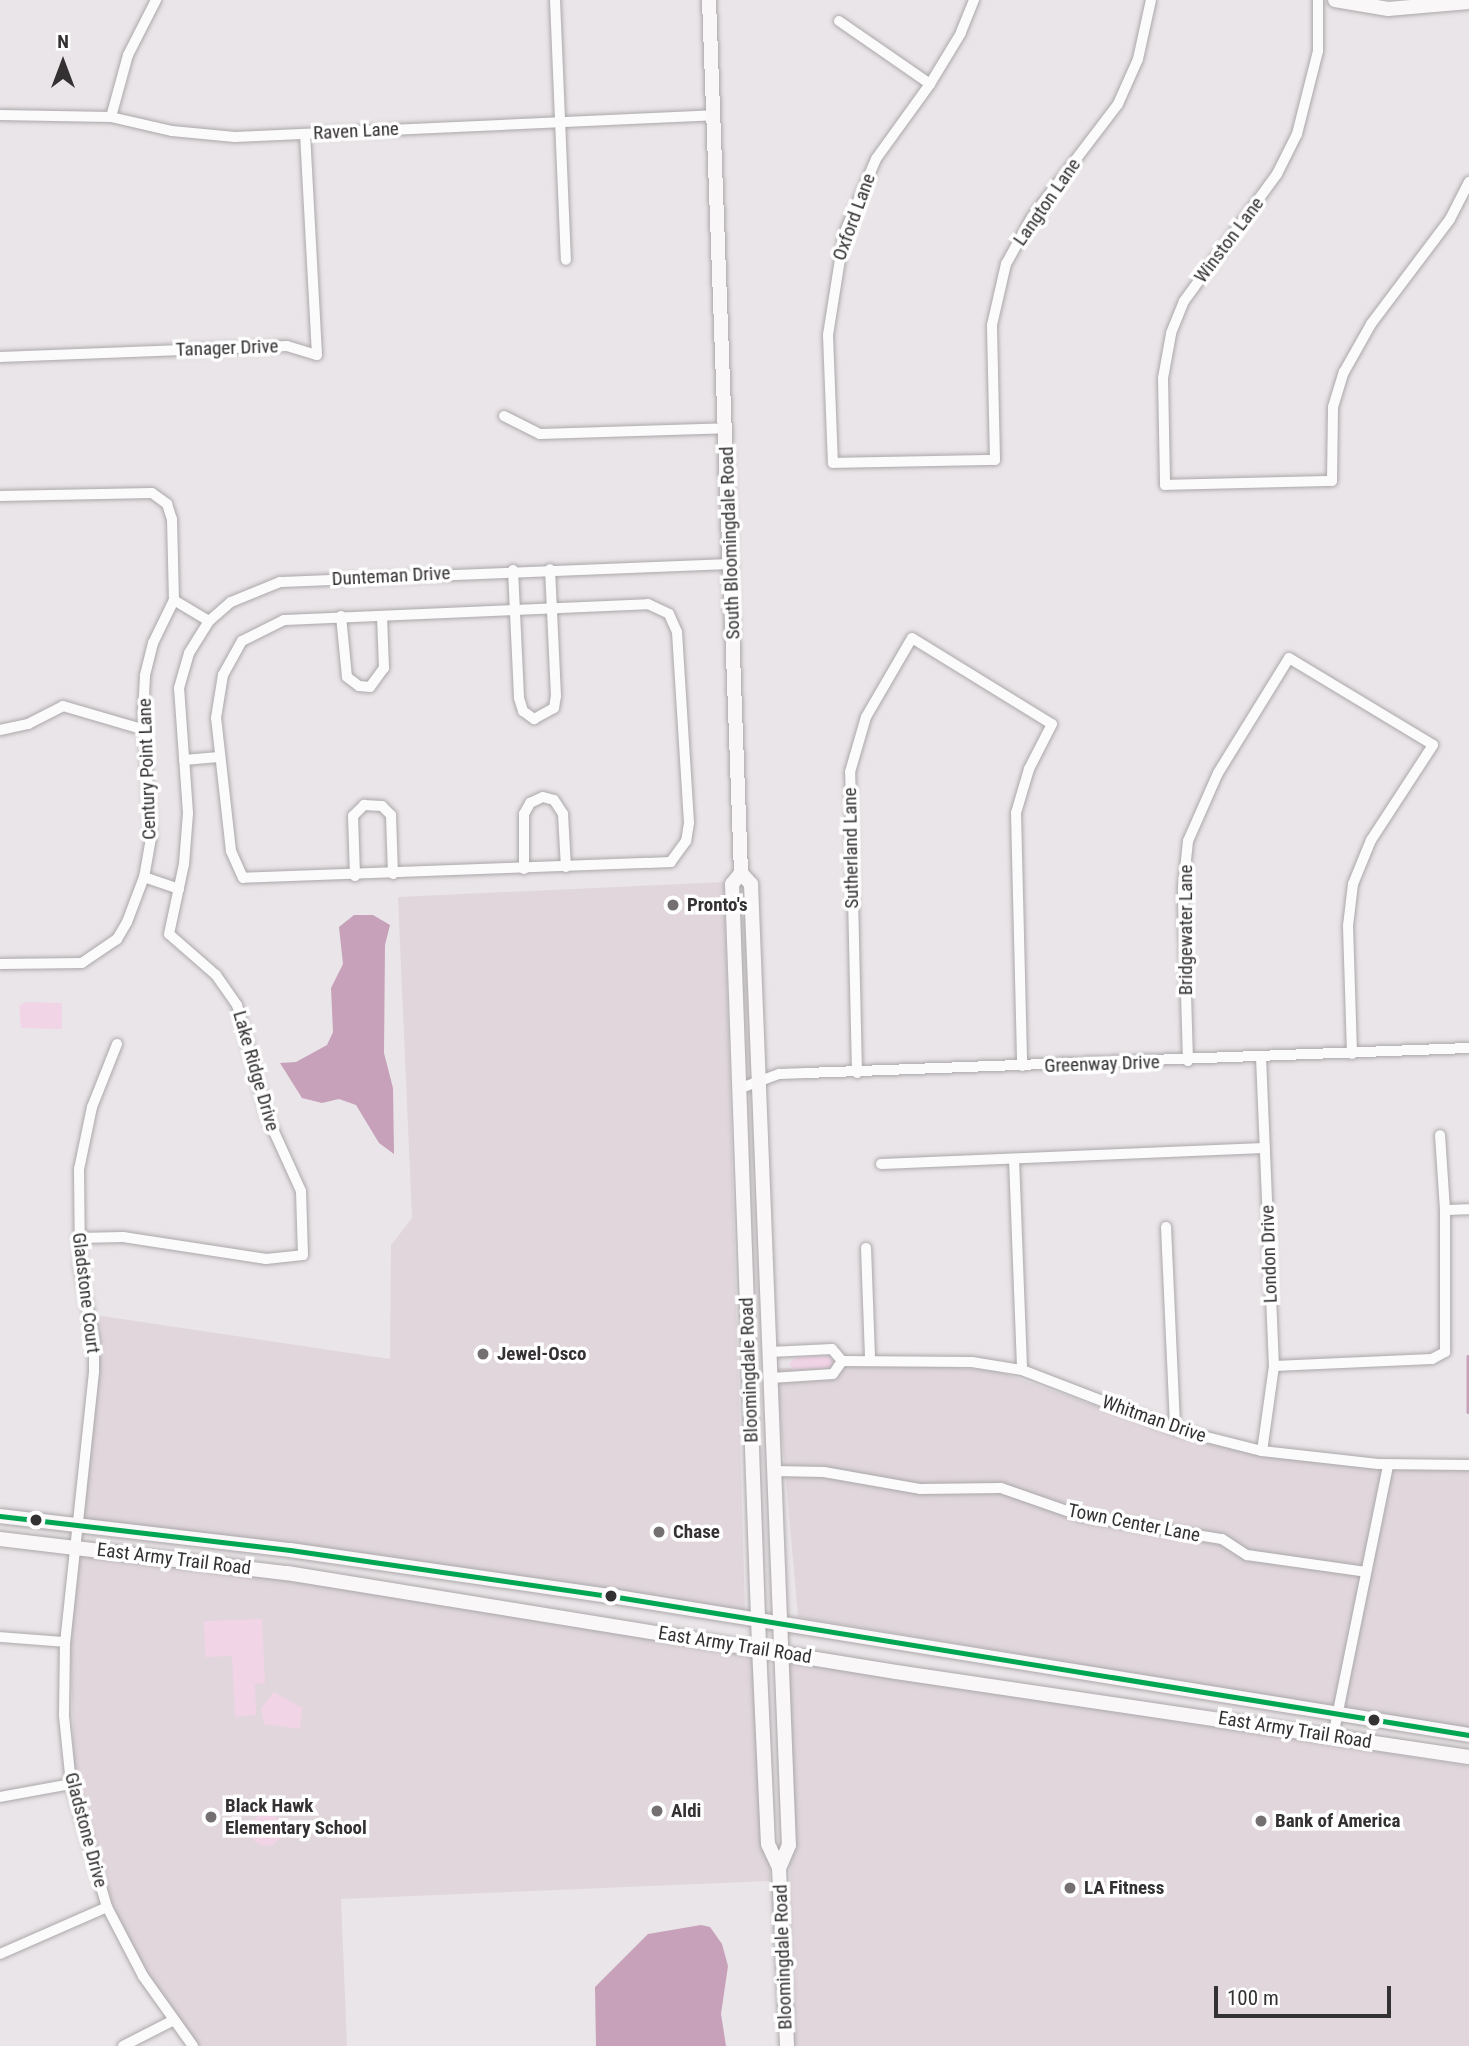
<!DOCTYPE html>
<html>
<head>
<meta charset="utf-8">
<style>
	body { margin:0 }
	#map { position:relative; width:1469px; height:2046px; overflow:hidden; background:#eae5e8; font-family:"Roboto Condensed",sans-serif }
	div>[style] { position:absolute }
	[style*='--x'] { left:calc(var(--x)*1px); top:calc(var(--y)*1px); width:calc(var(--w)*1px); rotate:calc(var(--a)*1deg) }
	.built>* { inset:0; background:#e0d6dc }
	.green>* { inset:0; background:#f2d4e7 }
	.round { border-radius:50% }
	.water>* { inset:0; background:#c6a1b9 }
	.stream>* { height:3.5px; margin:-1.75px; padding:0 1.75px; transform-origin:1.75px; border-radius:1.75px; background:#c6a1b9 }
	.roads { filter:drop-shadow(0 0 2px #aba8aa) drop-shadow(0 0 2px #aba8aa) }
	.street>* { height:10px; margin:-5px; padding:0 5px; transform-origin:5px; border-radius:5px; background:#fcfbfc }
	.secondary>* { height:14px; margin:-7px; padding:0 7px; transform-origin:7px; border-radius:7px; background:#f9f7f8 }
	.bus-1>* { height:5px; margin:-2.5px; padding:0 2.5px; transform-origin:2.5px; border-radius:2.5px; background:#00a651 }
	.dots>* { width:19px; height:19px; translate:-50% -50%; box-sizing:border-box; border:4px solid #fff; border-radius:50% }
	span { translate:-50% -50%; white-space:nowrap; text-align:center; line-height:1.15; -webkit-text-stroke:7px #fff; paint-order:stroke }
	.street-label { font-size:19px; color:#343133 }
	.poi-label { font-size:19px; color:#343133; font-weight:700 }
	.left { translate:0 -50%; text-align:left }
	.north { position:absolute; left:28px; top:28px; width:70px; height:70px; -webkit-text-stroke:5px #fff; paint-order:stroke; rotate:0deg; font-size:19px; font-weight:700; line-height:28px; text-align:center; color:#343133 }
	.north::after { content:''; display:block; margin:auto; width:24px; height:32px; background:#343133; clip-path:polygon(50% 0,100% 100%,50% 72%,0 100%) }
	.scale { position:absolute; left:1214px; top:1986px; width:177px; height:32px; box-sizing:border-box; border:4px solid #343133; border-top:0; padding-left:9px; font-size:21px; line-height:24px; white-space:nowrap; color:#343133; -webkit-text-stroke:5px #fff; paint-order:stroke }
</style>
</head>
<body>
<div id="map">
	<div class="built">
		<i style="clip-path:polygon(724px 882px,745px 1610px,84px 1520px,99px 1367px,95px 1315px,390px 1359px,391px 1245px,412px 1218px,398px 897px)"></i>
		<i style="clip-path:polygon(919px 1365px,997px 1371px,1169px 1432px,1262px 1456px,1379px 1469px,1469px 1471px,1469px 1729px,798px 1617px,776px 1368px)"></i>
		<i style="clip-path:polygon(78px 1551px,328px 1583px,761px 1653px,770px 1881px,341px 1899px,347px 2046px,199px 2046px,145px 1970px,115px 1911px,75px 1784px,70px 1642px)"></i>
		<i style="clip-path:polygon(787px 1657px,1469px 1766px,1469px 2046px,793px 2046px)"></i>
	</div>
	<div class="green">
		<i style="clip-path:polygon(26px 1002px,62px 1003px,62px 1029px,21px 1028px,19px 1006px)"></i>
		<i style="clip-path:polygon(830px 1356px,834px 1361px,831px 1368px,793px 1369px,789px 1364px,797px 1357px)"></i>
		<i style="clip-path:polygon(262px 1619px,265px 1683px,255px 1684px,256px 1715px,235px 1717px,232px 1656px,205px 1657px,204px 1621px)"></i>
		<i style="clip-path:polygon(274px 1692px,302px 1708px,300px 1729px,264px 1724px,261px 1708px)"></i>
		<i class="round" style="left:250px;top:1814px;width:32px;height:32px"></i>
	</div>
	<div class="water">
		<i style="clip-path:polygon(354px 915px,373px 915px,390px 925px,385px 945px,384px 1053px,393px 1088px,394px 1154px,379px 1143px,356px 1105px,339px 1099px,322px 1103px,302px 1098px,280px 1063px,296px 1062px,327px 1045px,333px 1032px,331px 988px,343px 964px,339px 927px)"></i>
		<i style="clip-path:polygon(701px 1925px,710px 1927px,722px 1944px,728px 1966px,721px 2014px,726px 2046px,596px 2046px,595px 1987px,648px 1934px)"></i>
	</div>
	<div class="stream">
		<i style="--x:1469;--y:1357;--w:55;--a:90"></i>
	</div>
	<div class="roads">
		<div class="street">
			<i style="--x:555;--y:0;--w:260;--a:87.6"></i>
			<i style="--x:974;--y:0;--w:35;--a:112"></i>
			<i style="--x:961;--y:33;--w:60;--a:121.3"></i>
			<i style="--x:930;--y:84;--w:92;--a:125.8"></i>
			<i style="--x:876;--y:159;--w:82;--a:113.1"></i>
			<i style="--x:844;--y:234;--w:102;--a:99"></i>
			<i style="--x:828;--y:335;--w:128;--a:87.8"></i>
			<i style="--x:833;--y:463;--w:162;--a:-1.1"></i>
			<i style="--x:995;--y:460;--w:135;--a:-91.3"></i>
			<i style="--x:992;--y:325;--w:63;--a:-77.1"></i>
			<i style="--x:1006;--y:264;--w:54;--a:-61"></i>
			<i style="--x:1032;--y:217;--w:142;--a:-52.7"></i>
			<i style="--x:1118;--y:104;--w:49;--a:-66"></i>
			<i style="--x:1138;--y:59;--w:60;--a:-77.6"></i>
			<i style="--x:1318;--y:0;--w:51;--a:90"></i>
			<i style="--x:1318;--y:51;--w:86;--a:104.2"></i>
			<i style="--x:1297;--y:134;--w:45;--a:116.6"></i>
			<i style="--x:1277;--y:174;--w:157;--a:126.2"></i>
			<i style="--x:1184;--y:301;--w:35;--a:112"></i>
			<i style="--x:1171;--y:334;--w:45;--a:100.3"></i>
			<i style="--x:1163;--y:378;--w:107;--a:88.9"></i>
			<i style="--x:1165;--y:485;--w:167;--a:-1.4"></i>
			<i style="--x:1332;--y:481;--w:74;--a:-89.2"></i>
			<i style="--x:1333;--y:407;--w:37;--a:-73"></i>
			<i style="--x:1344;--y:372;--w:55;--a:-60.6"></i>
			<i style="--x:1371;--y:324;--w:131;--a:-53"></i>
			<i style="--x:1450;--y:219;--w:42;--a:-62.8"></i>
			<i style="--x:839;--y:21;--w:111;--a:34.7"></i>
			<i style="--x:0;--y:115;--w:111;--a:1"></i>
			<i style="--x:111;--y:117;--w:63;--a:12.9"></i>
			<i style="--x:172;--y:131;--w:63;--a:5.4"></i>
			<i style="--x:235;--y:137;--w:479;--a:-2.6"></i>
			<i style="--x:111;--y:117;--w:64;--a:-74.7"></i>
			<i style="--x:128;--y:55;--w:62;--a:-63"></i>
			<i style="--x:0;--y:357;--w:287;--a:-2.2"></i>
			<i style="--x:287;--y:346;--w:31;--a:17"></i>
			<i style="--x:317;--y:355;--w:220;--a:-93.1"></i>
			<i style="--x:504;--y:416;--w:40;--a:26.6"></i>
			<i style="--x:540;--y:434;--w:186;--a:-1.8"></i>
			<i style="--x:0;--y:496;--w:152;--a:-1.1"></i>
			<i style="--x:152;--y:493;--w:19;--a:36"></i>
			<i style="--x:167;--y:504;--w:16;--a:72"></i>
			<i style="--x:172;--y:519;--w:81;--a:88.6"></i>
			<i style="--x:174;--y:600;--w:48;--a:116"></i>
			<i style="--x:153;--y:643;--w:34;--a:104"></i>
			<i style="--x:145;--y:676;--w:34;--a:93"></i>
			<i style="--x:143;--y:710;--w:128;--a:86.4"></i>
			<i style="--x:151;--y:838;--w:40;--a:100"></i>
			<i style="--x:144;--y:877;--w:48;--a:110.7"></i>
			<i style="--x:127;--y:922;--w:20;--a:120"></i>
			<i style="--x:117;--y:939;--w:42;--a:145.6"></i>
			<i style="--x:82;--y:963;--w:82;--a:179.3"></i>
			<i style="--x:513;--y:570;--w:128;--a:87.3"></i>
			<i style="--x:519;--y:698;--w:14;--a:73"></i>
			<i style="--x:523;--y:711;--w:14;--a:36"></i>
			<i style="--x:534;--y:719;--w:23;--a:-29"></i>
			<i style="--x:554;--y:708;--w:12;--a:-81"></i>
			<i style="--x:556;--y:696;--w:127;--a:-92.7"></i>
			<i style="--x:174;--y:600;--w:41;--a:31"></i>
			<i style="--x:648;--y:604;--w:23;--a:25"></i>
			<i style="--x:669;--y:614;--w:20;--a:66"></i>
			<i style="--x:677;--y:632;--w:191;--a:86.4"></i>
			<i style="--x:689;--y:823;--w:18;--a:99"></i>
			<i style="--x:686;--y:841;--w:26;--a:126"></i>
			<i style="--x:671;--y:862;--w:428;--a:177.9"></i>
			<i style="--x:243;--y:878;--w:30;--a:-114"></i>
			<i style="--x:231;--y:851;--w:134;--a:-96.4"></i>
			<i style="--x:216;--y:718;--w:44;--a:-80.8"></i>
			<i style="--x:223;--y:675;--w:39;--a:-61"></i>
			<i style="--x:242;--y:641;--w:47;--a:-26.6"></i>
			<i style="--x:284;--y:620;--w:364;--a:-2.5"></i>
			<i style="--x:341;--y:616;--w:61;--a:84.4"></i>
			<i style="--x:347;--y:677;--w:15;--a:37"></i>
			<i style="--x:359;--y:686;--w:11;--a:5"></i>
			<i style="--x:370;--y:687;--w:24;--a:-54"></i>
			<i style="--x:384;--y:668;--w:51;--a:-92.2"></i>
			<i style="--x:0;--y:730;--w:29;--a:-12"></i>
			<i style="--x:28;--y:724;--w:39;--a:-27"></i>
			<i style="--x:63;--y:706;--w:85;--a:16.3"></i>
			<i style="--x:184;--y:760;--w:35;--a:-5"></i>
			<i style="--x:524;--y:869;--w:55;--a:-90"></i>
			<i style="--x:524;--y:814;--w:13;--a:-61"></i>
			<i style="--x:530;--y:803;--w:14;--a:-25"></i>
			<i style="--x:543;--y:797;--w:11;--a:15"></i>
			<i style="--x:554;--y:800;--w:17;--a:57"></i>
			<i style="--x:563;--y:814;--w:53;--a:86.8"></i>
			<i style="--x:355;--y:876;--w:60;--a:-91.9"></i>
			<i style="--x:353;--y:816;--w:16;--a:-45"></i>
			<i style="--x:364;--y:805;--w:18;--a:3"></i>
			<i style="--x:382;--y:806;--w:13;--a:45"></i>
			<i style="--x:391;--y:815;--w:59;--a:88.1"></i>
			<i style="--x:144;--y:877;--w:37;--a:19"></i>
			<i style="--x:117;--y:1044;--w:68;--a:111.6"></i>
			<i style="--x:92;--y:1107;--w:63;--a:101.8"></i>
			<i style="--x:79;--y:1169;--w:99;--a:89.4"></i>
			<i style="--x:80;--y:1268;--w:73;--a:79"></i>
			<i style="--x:94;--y:1340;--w:32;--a:90"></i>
			<i style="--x:94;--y:1372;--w:272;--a:96.1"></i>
			<i style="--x:65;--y:1642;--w:74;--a:90.8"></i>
			<i style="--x:64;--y:1716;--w:68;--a:84.1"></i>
			<i style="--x:71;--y:1784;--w:128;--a:73.7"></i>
			<i style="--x:107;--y:1907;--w:78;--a:62.4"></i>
			<i style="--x:143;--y:1976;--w:86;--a:54.5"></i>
			<i style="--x:1261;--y:1057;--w:309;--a:87.6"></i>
			<i style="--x:1274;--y:1366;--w:86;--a:98"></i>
			<i style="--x:1188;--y:1061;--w:173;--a:-91.7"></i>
			<i style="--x:1183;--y:888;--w:47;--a:-83.9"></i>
			<i style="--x:1188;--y:841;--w:74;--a:-66.2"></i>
			<i style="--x:1218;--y:773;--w:135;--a:-58.3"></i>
			<i style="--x:1289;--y:658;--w:168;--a:31.1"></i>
			<i style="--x:1433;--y:745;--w:113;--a:123.1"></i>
			<i style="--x:1371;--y:840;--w:48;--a:112.2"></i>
			<i style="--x:1353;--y:884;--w:42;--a:96.8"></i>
			<i style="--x:1348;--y:926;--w:128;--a:88.2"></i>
			<i style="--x:857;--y:1073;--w:301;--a:-91.3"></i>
			<i style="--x:850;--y:772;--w:57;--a:-73.8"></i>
			<i style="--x:866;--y:717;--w:91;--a:-59.8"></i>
			<i style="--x:912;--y:638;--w:164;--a:31.6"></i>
			<i style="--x:1052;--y:724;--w:51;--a:117.1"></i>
			<i style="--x:1029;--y:769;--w:46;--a:106.5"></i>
			<i style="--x:1016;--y:813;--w:253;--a:88.6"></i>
			<i style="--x:738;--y:1089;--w:44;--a:-20.1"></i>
			<i style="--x:779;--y:1074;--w:27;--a:-2"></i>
			<i style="--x:806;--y:1073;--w:663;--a:-2.16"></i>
			<i style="--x:1014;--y:1159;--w:211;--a:87.8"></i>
			<i style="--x:881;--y:1164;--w:384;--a:-2.4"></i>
			<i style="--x:1445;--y:1210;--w:24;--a:-2"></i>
			<i style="--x:1166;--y:1227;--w:202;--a:87.4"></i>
			<i style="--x:78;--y:1238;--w:45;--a:-1.3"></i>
			<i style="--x:123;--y:1237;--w:145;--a:8.7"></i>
			<i style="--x:266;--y:1259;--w:37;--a:-6"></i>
			<i style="--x:303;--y:1255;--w:64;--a:-91.8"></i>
			<i style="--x:301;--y:1191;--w:82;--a:-114.4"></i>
			<i style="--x:267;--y:1116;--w:115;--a:-105.1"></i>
			<i style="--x:237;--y:1005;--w:37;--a:-125"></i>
			<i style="--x:216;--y:975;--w:62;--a:-138.9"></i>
			<i style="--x:169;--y:934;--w:72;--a:-77.9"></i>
			<i style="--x:184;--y:864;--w:51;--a:-85.5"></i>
			<i style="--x:188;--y:813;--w:125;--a:-94.1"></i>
			<i style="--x:179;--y:688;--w:36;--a:-74"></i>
			<i style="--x:189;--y:653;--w:38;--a:-58"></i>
			<i style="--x:209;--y:621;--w:29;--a:-41"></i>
			<i style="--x:231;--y:602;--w:53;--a:-22.2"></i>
			<i style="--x:280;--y:582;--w:451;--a:-2.3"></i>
			<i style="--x:866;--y:1248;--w:111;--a:87.9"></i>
			<i style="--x:770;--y:1352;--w:62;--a:-2.8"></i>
			<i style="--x:832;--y:1349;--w:16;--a:50"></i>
			<i style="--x:842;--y:1361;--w:130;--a:0.4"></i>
			<i style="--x:972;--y:1362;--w:51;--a:9.1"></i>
			<i style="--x:1022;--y:1370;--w:164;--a:21.1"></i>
			<i style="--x:1175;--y:1429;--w:90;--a:14.2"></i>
			<i style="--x:1262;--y:1451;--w:117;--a:6.4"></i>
			<i style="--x:1378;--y:1464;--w:91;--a:0.6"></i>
			<i style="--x:1274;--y:1366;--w:158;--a:-2.5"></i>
			<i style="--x:1432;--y:1359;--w:15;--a:-28"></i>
			<i style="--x:1445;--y:1352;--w:142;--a:-90"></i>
			<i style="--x:1445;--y:1210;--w:75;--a:-93.8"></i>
			<i style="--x:771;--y:1378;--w:62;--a:-3.7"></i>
			<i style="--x:833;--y:1374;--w:16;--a:-55"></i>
			<i style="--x:775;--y:1471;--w:49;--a:1.2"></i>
			<i style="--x:824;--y:1472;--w:97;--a:10"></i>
			<i style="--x:920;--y:1489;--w:81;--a:-0.7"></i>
			<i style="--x:1001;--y:1488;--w:85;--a:19.3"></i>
			<i style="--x:1081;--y:1516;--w:143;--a:9.3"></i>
			<i style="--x:1222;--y:1539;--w:30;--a:33"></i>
			<i style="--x:1247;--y:1555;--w:120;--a:8.1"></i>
			<i style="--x:0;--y:1637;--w:65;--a:4.4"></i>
			<i style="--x:1333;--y:1736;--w:277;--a:-78.5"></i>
			<i style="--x:0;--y:1797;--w:72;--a:-10.4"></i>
			<i style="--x:0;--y:1954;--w:117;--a:-23.7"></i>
			<i style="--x:123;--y:2046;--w:55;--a:-27"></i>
		</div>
		<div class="secondary">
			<i style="--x:709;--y:0;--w:874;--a:87.9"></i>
			<i style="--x:741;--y:873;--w:15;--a:48"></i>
			<i style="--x:751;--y:884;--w:962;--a:87.74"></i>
			<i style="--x:789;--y:1845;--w:25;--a:113"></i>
			<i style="--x:1335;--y:0;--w:54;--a:9.6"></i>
			<i style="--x:1388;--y:9;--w:81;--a:-4.9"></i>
			<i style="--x:741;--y:873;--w:14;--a:129"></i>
			<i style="--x:732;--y:884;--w:763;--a:87.97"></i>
			<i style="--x:759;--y:1647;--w:197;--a:87.4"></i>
			<i style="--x:768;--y:1844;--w:26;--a:65"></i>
			<i style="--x:779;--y:1868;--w:178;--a:87.4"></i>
			<i style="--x:0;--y:1516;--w:292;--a:6.7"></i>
			<i style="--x:290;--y:1550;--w:324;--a:8.2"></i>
			<i style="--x:611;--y:1596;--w:869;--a:9.2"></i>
			<i style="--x:0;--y:1539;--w:289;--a:6.8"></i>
			<i style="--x:287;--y:1573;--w:617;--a:9.23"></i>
			<i style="--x:896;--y:1672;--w:579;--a:8.44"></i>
		</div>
	</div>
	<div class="bus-1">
		<i style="--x:0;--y:1516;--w:292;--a:6.7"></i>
		<i style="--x:290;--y:1550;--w:324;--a:8.2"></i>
		<i style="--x:611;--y:1596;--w:869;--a:9.2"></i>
	</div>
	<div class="dots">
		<i style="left:673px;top:905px;background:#747072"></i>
		<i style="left:483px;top:1354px;background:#747072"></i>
		<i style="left:36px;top:1520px;background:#343133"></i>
		<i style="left:659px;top:1532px;background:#747072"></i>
		<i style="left:611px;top:1596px;background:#343133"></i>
		<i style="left:1374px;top:1720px;background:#343133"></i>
		<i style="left:657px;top:1811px;background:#747072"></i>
		<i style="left:211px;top:1817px;background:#747072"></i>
		<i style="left:1261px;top:1821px;background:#747072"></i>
		<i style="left:1070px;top:1888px;background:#747072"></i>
	</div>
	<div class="street-label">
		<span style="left:356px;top:131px;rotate:-3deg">Raven Lane</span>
		<span style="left:1047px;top:202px;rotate:-55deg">Langton Lane</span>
		<span style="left:854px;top:217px;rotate:-70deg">Oxford Lane</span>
		<span style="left:1229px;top:240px;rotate:-53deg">Winston Lane</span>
		<span style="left:227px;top:348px;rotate:-2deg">Tanager Drive</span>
		<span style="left:730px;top:543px;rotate:-92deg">South Bloomingdale Road</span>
		<span style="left:391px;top:576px;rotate:-3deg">Dunteman Drive</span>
		<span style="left:147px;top:769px;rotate:-92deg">Century Point Lane</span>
		<span style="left:851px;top:848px;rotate:-91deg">Sutherland Lane</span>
		<span style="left:1186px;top:930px;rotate:-90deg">Bridgewater Lane</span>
		<span style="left:1102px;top:1064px;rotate:-2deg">Greenway Drive</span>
		<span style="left:256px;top:1071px;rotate:74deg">Lake Ridge Drive</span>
		<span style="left:1269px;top:1254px;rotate:-92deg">London Drive</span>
		<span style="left:86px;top:1293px;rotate:83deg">Gladstone Court</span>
		<span style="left:749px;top:1370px;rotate:-92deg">Bloomingdale Road</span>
		<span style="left:1154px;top:1419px;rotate:19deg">Whitman Drive</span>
		<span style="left:1134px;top:1523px;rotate:11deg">Town Center Lane</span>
		<span style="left:174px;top:1559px;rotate:7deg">East Army Trail Road</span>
		<span style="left:735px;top:1645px;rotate:9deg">East Army Trail Road</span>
		<span style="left:1295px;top:1730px;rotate:9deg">East Army Trail Road</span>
		<span style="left:86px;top:1830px;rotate:75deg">Gladstone Drive</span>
		<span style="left:783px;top:1957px;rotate:-92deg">Bloomingdale Road</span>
	</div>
	<div class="poi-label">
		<span class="left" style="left:687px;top:905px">Pronto's</span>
		<span class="left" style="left:497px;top:1354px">Jewel-Osco</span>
		<span class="left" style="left:673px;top:1532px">Chase</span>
		<span class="left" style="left:225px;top:1817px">Black Hawk<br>Elementary School</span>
		<span class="left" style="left:671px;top:1811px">Aldi</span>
		<span class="left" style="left:1275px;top:1821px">Bank of America</span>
		<span class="left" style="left:1084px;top:1888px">LA Fitness</span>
	</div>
	<div class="north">N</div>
	<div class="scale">100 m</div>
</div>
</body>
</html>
